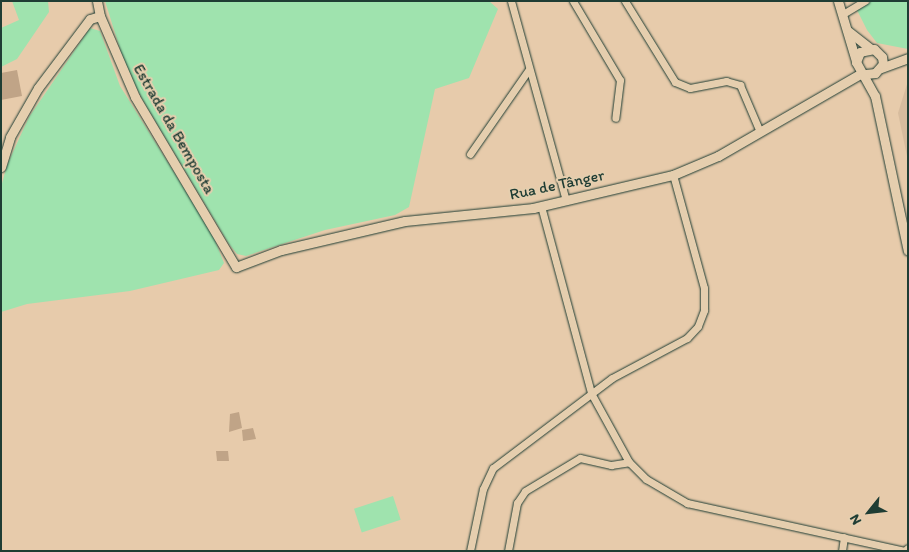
<!DOCTYPE html>
<html>
<head>
<meta charset="utf-8">
<style>
	body { margin:0 }
	#map { position:relative; width:909px; height:552px; overflow:hidden; background:#e7cbab; font-family:Itim,sans-serif }
	div>[style] { position:absolute }
	[style*='--x'] { left:calc(var(--x)*1px); top:calc(var(--y)*1px); width:calc(var(--w)*1px); rotate:calc(var(--a)*1deg) }
	.built>* { inset:0; background:#d7bc9e }
	.green>* { inset:0; background:#9fe3ae; transform-origin:0 0 }
	.building>* { inset:0; background:#c0a487 }
	.roads { filter:drop-shadow(0 0 1px #1f3d34) drop-shadow(0 0 1px #1f3d34) }
	.minor>* { height:7px; margin:-3.5px; padding:0 3.5px; transform-origin:3.5px; border-radius:3.5px; background:#e5ceae }
	.tertiary>* { height:9px; margin:-4.5px; padding:0 4.5px; transform-origin:4.5px; border-radius:4.5px; background:#e5ceae }
	span { translate:-50% -50%; white-space:nowrap; text-align:center; line-height:1.15; -webkit-text-stroke:4px #e5ceae; paint-order:stroke }
	.street-label { font-size:16px; color:#1f3d34 }
	.frame { position:absolute; inset:0; border:2px solid #1f3d34; pointer-events:none }
	.north { position:absolute; left:844px; top:487px; width:50px; height:50px; -webkit-text-stroke:4px #e5ceae; paint-order:stroke; rotate:241deg; font-size:14px; font-weight:700; line-height:20px; text-align:center; color:#1f3d34 }
	.north::after { content:''; display:block; margin:auto; width:18px; height:22px; background:#1f3d34; clip-path:polygon(50% 0,100% 100%,50% 72%,0 100%) }
</style>
</head>
<body>
<div id="map">
	<div class="built">
		<i style="clip-path:polygon(908px 81px,908px 161px,898px 113px)"></i>
	</div>
	<div class="green">
		<i style="clip-path:polygon(12px 1px,48px 1px,49px 12px,17px 59px,1px 67px,1px 28px,19px 20px)"></i>
		<i style="clip-path:polygon(105px 1px,489px 1px,498px 9px,469px 78px,435px 89px,409px 207px,395px 215px,325px 230px,246px 256px,237px 254px,229px 244px,144px 102px,126px 68px)"></i>
		<i style="clip-path:polygon(872px 1px,908px 1px,908px 49px,877px 43px,867px 30px,857px 10px)"></i>
		<i style="clip-path:polygon(90px 28px,100px 31px,120px 86px,212px 233px,224px 263px,219px 270px,130px 291px,27px 304px,1px 312px,1px 187px,7px 165px,29px 117px)"></i>
		<i style="left:393px;top:496px;width:25px;height:41px;rotate:72deg"></i>
	</div>
	<div class="building">
		<i style="clip-path:polygon(17px 70px,22px 96px,1px 100px,1px 73px)"></i>
		<i style="clip-path:polygon(239px 412px,242px 428px,229px 432px,230px 414px)"></i>
		<i style="clip-path:polygon(253px 428px,256px 439px,243px 441px,242px 430px)"></i>
		<i style="clip-path:polygon(216px 451px,228px 451px,229px 461px,217px 461px)"></i>
	</div>
	<div class="roads">
		<div class="minor">
			<i style="--x:511;--y:1;--w:206;--a:74.6"></i>
			<i style="--x:573;--y:1;--w:92;--a:59.3"></i>
			<i style="--x:620;--y:80;--w:38;--a:97"></i>
			<i style="--x:625;--y:1;--w:95;--a:58.3"></i>
			<i style="--x:675;--y:82;--w:16;--a:22"></i>
			<i style="--x:690;--y:88;--w:37;--a:-11"></i>
			<i style="--x:726;--y:81;--w:15;--a:16"></i>
			<i style="--x:740;--y:85;--w:51;--a:66.9"></i>
			<i style="--x:843;--y:14;--w:26;--a:-31"></i>
			<i style="--x:470;--y:154;--w:103;--a:-55.2"></i>
			<i style="--x:541;--y:206;--w:194;--a:75"></i>
			<i style="--x:591;--y:393;--w:79;--a:61.2"></i>
			<i style="--x:629;--y:462;--w:24;--a:45"></i>
			<i style="--x:646;--y:479;--w:48;--a:30.3"></i>
			<i style="--x:687;--y:503;--w:224;--a:12.4"></i>
			<i style="--x:470;--y:551;--w:63;--a:-78.2"></i>
			<i style="--x:483;--y:489;--w:23;--a:-65"></i>
			<i style="--x:493;--y:468;--w:149;--a:-37.1"></i>
			<i style="--x:612;--y:378;--w:85;--a:-28.1"></i>
			<i style="--x:687;--y:338;--w:16;--a:-47"></i>
			<i style="--x:698;--y:326;--w:17;--a:-69"></i>
			<i style="--x:704;--y:310;--w:22;--a:-90"></i>
			<i style="--x:704;--y:288;--w:117;--a:-105.3"></i>
			<i style="--x:508;--y:551;--w:49;--a:-79.4"></i>
			<i style="--x:517;--y:503;--w:14;--a:-56"></i>
			<i style="--x:525;--y:491;--w:64;--a:-31"></i>
			<i style="--x:580;--y:458;--w:32;--a:13"></i>
			<i style="--x:611;--y:465;--w:18;--a:-9"></i>
			<i style="--x:842;--y:551;--w:14;--a:-82"></i>
		</div>
		<div class="tertiary">
			<i style="--x:97;--y:1;--w:15;--a:79"></i>
			<i style="--x:100;--y:16;--w:88;--a:66.6"></i>
			<i style="--x:135;--y:97;--w:198;--a:59.3"></i>
			<i style="--x:236;--y:267;--w:48;--a:-20.7"></i>
			<i style="--x:281;--y:250;--w:127;--a:-13.2"></i>
			<i style="--x:405;--y:221;--w:129;--a:-5.8"></i>
			<i style="--x:533;--y:208;--w:144;--a:-13.3"></i>
			<i style="--x:673;--y:175;--w:49;--a:-22.9"></i>
			<i style="--x:718;--y:156;--w:166;--a:-30"></i>
			<i style="--x:838;--y:1;--w:63;--a:73.3"></i>
			<i style="--x:848;--y:31;--w:28;--a:38"></i>
			<i style="--x:881;--y:68;--w:29;--a:-20"></i>
			<i style="--x:866;--y:74;--w:9;--a:-6"></i>
			<i style="--x:875;--y:73;--w:12;--a:-48"></i>
			<i style="--x:883;--y:64;--w:7;--a:-98"></i>
			<i style="--x:882;--y:57;--w:11;--a:-135"></i>
			<i style="--x:874;--y:49;--w:14;--a:168"></i>
			<i style="--x:860;--y:52;--w:11;--a:112"></i>
			<i style="--x:856;--y:62;--w:39;--a:61"></i>
			<i style="--x:875;--y:96;--w:158;--a:78"></i>
			<i style="--x:1;--y:167;--w:31;--a:-73"></i>
			<i style="--x:10;--y:137;--w:56;--a:-60.3"></i>
			<i style="--x:38;--y:88;--w:86;--a:-53"></i>
			<i style="--x:90;--y:19;--w:10;--a:-17"></i>
			<i style="--x:906;--y:551;--w:3;--a:-45"></i>
		</div>
	</div>
	<div class="street-label">
		<span style="left:174px;top:129px;rotate:60deg">Estrada da Bemposta</span>
		<span style="left:557px;top:185px;rotate:-12deg">Rua de Tânger</span>
	</div>
	<div class="frame"></div>
	<div class="north">N</div>
</div>
</body>
</html>
